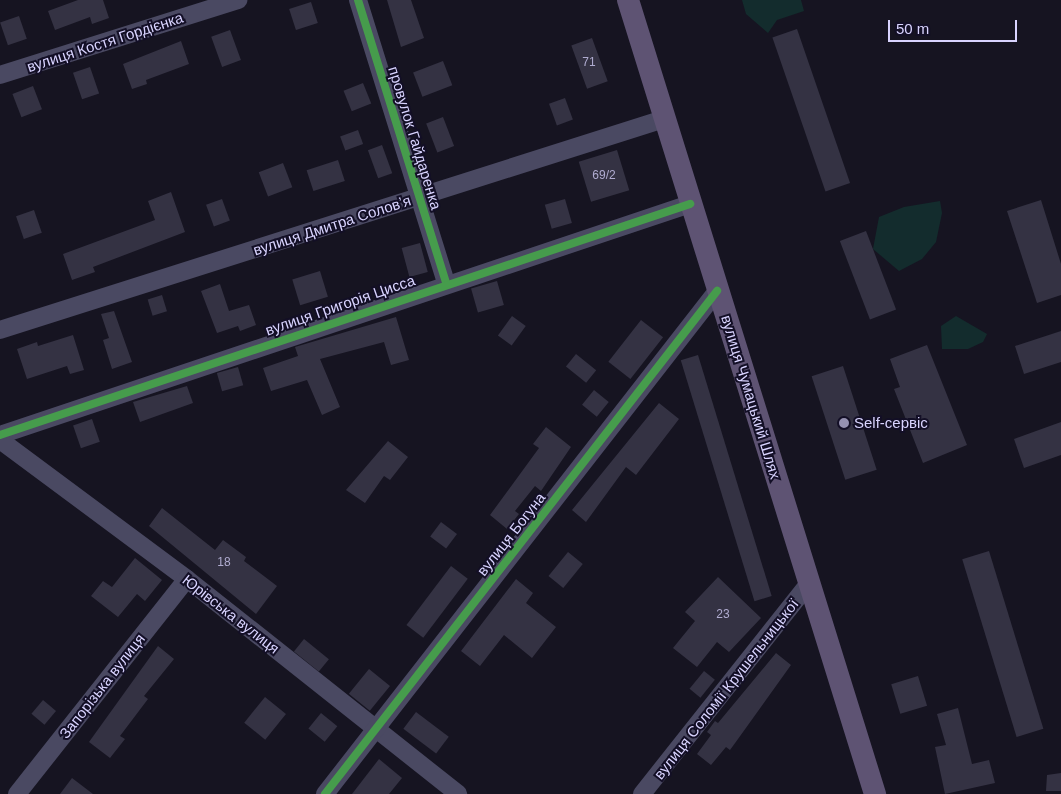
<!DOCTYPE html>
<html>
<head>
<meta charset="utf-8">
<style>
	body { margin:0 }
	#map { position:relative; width:1061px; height:794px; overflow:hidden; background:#161421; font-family:Helvetica,sans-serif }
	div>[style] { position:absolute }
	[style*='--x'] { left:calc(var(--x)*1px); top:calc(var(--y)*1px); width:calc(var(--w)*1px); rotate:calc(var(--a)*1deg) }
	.green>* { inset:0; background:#132c2d }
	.building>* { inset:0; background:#343243; transform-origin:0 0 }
	.minor>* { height:18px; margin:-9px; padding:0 9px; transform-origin:9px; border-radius:9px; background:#4a4962 }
	.major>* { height:22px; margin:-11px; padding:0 11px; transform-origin:11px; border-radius:11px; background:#5e5373 }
	.cycleway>* { height:8px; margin:-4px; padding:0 4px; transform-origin:4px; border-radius:4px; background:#469c4c }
	.dots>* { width:14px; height:14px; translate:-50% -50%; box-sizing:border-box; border:2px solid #130f26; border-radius:50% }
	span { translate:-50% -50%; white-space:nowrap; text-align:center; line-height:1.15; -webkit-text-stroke:4px #130f26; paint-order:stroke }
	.number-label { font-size:12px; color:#b0acd0 }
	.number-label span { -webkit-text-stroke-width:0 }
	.street-label { font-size:15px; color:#d9d4ff }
	.poi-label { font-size:15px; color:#d9d4ff }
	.left { translate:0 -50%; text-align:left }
	.scale { position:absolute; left:888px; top:20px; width:129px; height:22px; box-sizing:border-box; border:2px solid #d9d4ff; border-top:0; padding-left:6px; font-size:15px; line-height:18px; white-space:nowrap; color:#d9d4ff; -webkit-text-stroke:4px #130f26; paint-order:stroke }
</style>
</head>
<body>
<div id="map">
	<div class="green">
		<i style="clip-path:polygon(742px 0,801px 0,804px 11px,777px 20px,768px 33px,746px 14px)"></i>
		<i style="clip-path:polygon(940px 201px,942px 213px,936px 242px,922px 259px,899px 271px,873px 249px,879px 217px,904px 207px)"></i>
		<i style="clip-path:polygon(956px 316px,987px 334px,983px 342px,968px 349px,942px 349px,941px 326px)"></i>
	</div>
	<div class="building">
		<i style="clip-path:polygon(78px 0,103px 0,109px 18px,92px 24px,90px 17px,55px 30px,48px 11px)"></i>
		<i style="clip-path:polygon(387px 0,411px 0,424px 38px,401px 47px)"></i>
		<i style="left:311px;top:2px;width:22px;height:23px;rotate:72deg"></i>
		<i style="left:19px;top:16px;width:24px;height:20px;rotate:71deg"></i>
		<i style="left:797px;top:29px;width:163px;height:26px;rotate:71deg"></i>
		<i style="left:230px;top:30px;width:32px;height:20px;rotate:70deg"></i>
		<i style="left:592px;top:38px;width:46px;height:22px;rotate:70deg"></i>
		<i style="clip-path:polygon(181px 41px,189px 64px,146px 80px,147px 84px,132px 89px,123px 64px)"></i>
		<i style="left:443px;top:61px;width:26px;height:32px;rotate:69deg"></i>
		<i style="left:90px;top:67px;width:28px;height:18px;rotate:71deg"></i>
		<i style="left:363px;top:83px;width:22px;height:21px;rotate:68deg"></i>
		<i style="left:33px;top:86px;width:25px;height:22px;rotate:69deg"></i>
		<i style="left:565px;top:98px;width:23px;height:17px;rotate:70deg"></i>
		<i style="left:443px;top:117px;width:31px;height:18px;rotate:69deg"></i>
		<i style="left:358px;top:130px;width:15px;height:19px;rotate:70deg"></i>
		<i style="left:382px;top:145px;width:30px;height:15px;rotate:70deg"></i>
		<i style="left:617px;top:150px;width:42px;height:40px;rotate:73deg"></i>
		<i style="left:338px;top:160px;width:22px;height:33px;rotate:72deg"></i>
		<i style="left:283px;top:163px;width:26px;height:26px;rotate:69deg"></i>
		<i style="clip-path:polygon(171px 192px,185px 232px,93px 267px,95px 272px,72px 280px,63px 254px,155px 220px,148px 201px)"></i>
		<i style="left:222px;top:199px;width:23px;height:17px;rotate:70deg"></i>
		<i style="left:565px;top:199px;width:25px;height:21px;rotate:74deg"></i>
		<i style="clip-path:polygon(1041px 200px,1061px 264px,1061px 295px,1037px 303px,1007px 211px)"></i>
		<i style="left:34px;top:210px;width:24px;height:19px;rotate:71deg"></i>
		<i style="left:866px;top:231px;width:84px;height:28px;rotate:69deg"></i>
		<i style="left:420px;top:243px;width:30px;height:19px;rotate:75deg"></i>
		<i style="left:320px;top:271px;width:27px;height:29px;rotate:73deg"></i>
		<i style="left:497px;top:281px;width:25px;height:27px;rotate:74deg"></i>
		<i style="clip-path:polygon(220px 284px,229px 311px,249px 305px,256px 325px,240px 331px,238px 326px,217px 333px,201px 291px)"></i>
		<i style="left:162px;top:295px;width:17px;height:15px;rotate:73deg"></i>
		<i style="clip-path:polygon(114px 311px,132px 362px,112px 369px,103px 340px,109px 338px,101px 314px)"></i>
		<i style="left:512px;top:316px;width:17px;height:24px;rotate:36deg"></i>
		<i style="clip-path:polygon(396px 317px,409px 360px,391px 365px,384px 342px,320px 359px,340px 407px,322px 415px,307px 380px,271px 391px,263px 368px,298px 356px,295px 347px)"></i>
		<i style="left:641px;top:320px;width:28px;height:53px;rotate:38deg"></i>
		<i style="clip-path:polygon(1061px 331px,1061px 362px,1024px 374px,1015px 346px)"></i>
		<i style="clip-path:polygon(73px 335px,84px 370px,70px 374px,67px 366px,27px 379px,17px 349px,37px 342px,38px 346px)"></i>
		<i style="clip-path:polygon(927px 345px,967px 445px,923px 463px,894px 389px,900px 387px,890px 359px)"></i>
		<i style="left:576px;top:354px;width:26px;height:16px;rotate:39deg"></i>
		<i style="left:698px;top:355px;width:252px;height:18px;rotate:73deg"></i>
		<i style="left:843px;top:366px;width:109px;height:33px;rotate:72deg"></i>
		<i style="left:238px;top:367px;width:19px;height:22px;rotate:74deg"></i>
		<i style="clip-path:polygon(187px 386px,193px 403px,140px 422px,133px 402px)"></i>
		<i style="left:594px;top:390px;width:19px;height:19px;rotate:39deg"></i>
		<i style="clip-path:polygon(659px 403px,679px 419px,636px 475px,626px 467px,586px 522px,572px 510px)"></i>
		<i style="left:92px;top:419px;width:24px;height:20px;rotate:71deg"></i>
		<i style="clip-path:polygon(1061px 422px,1061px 455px,1024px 468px,1014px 439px)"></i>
		<i style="clip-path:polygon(546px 427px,571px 447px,541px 491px,535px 486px,515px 511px,519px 514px,507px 529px,490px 515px,539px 448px,533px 444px)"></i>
		<i style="clip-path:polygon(388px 441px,408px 457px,390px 480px,384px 476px,365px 503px,346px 490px)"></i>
		<i style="clip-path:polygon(162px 508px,215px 550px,223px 540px,246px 557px,244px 561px,277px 586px,256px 614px,149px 526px)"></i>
		<i style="left:441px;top:522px;width:20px;height:18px;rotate:37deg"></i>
		<i style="left:989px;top:551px;width:186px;height:28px;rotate:73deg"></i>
		<i style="left:568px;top:552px;width:19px;height:31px;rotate:39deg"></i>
		<i style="clip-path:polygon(135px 558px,162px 580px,145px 601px,137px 594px,118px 617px,91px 596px,103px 581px,112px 587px)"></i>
		<i style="left:451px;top:566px;width:21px;height:74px;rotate:37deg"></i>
		<i style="clip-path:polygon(718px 577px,761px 618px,729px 652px,717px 642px,697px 667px,673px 648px,695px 621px,685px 612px)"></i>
		<i style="clip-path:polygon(516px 579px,533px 593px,526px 603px,556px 627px,532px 658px,504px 635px,480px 666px,461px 651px)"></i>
		<i style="left:304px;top:639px;width:32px;height:16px;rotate:39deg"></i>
		<i style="clip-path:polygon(158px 646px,174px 659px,144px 696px,148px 699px,120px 736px,125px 739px,110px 758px,89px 742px)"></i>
		<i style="clip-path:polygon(776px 653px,791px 665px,738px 739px,730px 750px,726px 747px,711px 765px,697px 754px,711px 735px,707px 732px,715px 721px,718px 723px)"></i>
		<i style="left:369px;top:669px;width:27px;height:32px;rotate:39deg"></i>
		<i style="left:704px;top:671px;width:14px;height:23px;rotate:39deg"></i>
		<i style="left:918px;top:676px;width:31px;height:28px;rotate:73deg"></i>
		<i style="left:265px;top:697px;width:27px;height:33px;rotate:39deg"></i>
		<i style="left:43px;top:700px;width:17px;height:18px;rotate:40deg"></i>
		<i style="clip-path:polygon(958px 708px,972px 764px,989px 760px,995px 783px,945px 794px,935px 747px,946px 745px,937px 714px)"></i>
		<i style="left:416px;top:712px;width:41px;height:21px;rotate:37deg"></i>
		<i style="left:321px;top:713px;width:21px;height:20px;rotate:39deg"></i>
		<i style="clip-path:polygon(379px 759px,402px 778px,389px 794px,352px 794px)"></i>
		<i style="clip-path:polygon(1061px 773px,1061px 791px,1046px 791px,1047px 775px)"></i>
		<i style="clip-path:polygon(72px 778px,93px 794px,60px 794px)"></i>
	</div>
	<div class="minor">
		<i style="--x:358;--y:0;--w:296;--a:72.7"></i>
		<i style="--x:0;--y:75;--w:250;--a:-17.5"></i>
		<i style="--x:0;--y:330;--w:697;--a:-17.63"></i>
		<i style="--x:0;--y:435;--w:728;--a:-18.51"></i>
		<i style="--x:0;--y:440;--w:233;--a:36.6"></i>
		<i style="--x:187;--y:579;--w:346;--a:38.4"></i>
		<i style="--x:17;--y:794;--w:274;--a:-51.7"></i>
		<i style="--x:325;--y:794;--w:638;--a:-52.07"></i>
		<i style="--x:642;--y:794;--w:269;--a:-51.6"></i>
	</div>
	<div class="major">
		<i style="--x:628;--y:0;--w:832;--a:72.72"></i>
	</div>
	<div class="cycleway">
		<i style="--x:358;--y:0;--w:296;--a:72.7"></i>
		<i style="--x:0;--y:435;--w:728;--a:-18.51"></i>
		<i style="--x:325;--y:794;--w:638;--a:-52.07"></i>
	</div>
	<div class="dots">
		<i style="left:844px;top:423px;background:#9591b1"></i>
	</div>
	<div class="number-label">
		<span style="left:589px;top:63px">71</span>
		<span style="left:604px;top:176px">69/2</span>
		<span style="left:224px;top:563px">18</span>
		<span style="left:723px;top:615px">23</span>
	</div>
	<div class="street-label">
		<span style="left:105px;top:42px;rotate:-18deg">вулиця Костя Гордієнка</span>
		<span style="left:415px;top:138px;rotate:73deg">провулок Гайдаренка</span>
		<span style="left:332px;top:225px;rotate:-18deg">вулиця Дмитра Соловʼя</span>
		<span style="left:340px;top:305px;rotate:-19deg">вулиця Григорія Цисса</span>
		<span style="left:751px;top:397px;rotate:73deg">вулиця Чумацький Шлях</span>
		<span style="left:511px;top:534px;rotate:-52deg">вулиця Богуна</span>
		<span style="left:231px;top:614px;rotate:38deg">Юрівська вулиця</span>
		<span style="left:102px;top:686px;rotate:-52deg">Запорізька вулиця</span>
		<span style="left:726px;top:689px;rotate:-52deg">вулиця Соломії Крушельницької</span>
	</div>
	<div class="poi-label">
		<span class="left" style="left:854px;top:423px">Self-сервіс</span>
	</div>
	<div class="scale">50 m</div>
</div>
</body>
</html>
